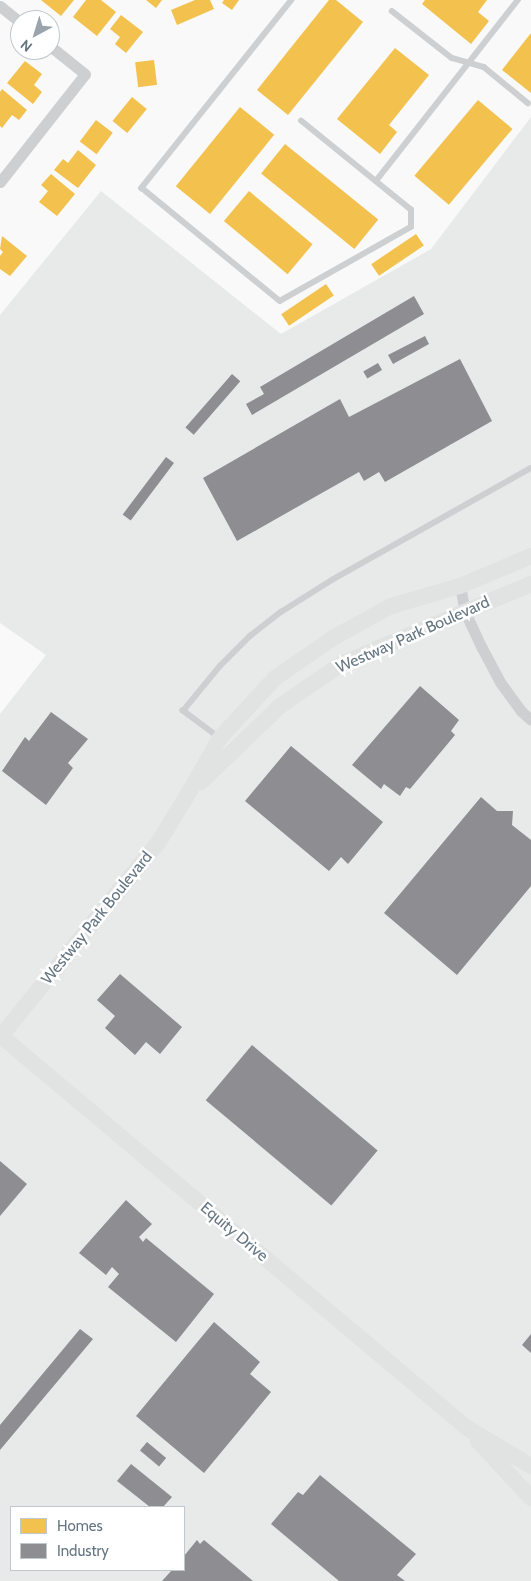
<!DOCTYPE html>
<html>
<head>
<meta charset="utf-8">
<style>
	body { margin:0 }
	#map { position:relative; width:531px; height:1581px; overflow:hidden; background:#f9f9f9; font-family:Cabin,sans-serif }
	div>[style] { position:absolute }
	[style*='--x'] { left:calc(var(--x)*1px); top:calc(var(--y)*1px); width:calc(var(--w)*1px); rotate:calc(var(--a)*1deg) }
	.built>* { inset:0; background:#e8e9e9 }
	.homes>* { inset:0; background:#f2c14e; transform-origin:0 0 }
	.industry>* { inset:0; background:#8d8d92; transform-origin:0 0 }
	.lane>* { height:5.5px; margin:-2.75px; padding:0 2.75px; transform-origin:2.75px; border-radius:2.75px; background:#cecfd0 }
	.street>* { height:11px; margin:-5.5px; padding:0 5.5px; transform-origin:5.5px; border-radius:5.5px; background:#cecfd0 }
	.secondary>* { height:16px; margin:-8px; padding:0 8px; transform-origin:8px; border-radius:8px; background:#e1e2e2 }
	span { translate:-50% -50%; white-space:nowrap; text-align:center; line-height:1.15; -webkit-text-stroke:5px #fff; paint-order:stroke }
	.street-label { font-size:16px; color:#657683 }
	.legend { position:absolute; left:10px; top:1506px; width:175px; height:65px; box-sizing:border-box; background:#fff; border:1px solid #c1c8cd; margin:0; padding:6px 9px; list-style:none; font-size:15px; color:#657683 }
	.legend li { display:flex; align-items:center; gap:10px; height:25px }
	.legend b { width:25px; border:1px solid #c1c8cd }
	.north { position:absolute; left:10px; top:10px; width:50px; height:50px; box-sizing:border-box; background:#fff; border:1px solid #c1c8cd; border-radius:50%; rotate:219deg; font-size:14px; font-weight:700; line-height:20px; text-align:center; color:#657683 }
	.north::after { content:''; display:block; margin:auto; width:18px; height:22px; background:#99a4ac; clip-path:polygon(50% 0,100% 100%,50% 72%,0 100%) }
</style>
</head>
<body>
<div id="map">
	<div class="built">
		<i style="clip-path:polygon(evenodd,531px 117px,531px 1581px,0 1581px,0 714px,46px 655px,0 623px,0 315px,101px 191px,281px 334px,431px 249px,531px 117px,11px 1507px,184px 1507px,184px 1570px,11px 1570px,11px 1507px)"></i>
	</div>
	<div class="homes">
		<i style="clip-path:polygon(41px 0,74px 0,61px 16px)"></i>
		<i style="clip-path:polygon(86px 0,101px 0,116px 12px,97px 36px,73px 17px)"></i>
		<i style="clip-path:polygon(146px 0,162px 0,156px 8px)"></i>
		<i style="clip-path:polygon(195px 0,210px 0,214px 9px,177px 25px,171px 10px)"></i>
		<i style="clip-path:polygon(224px 0,239px 0,232px 10px,222px 3px)"></i>
		<i style="clip-path:polygon(329px 0,336px 0,363px 22px,288px 115px,257px 90px)"></i>
		<i style="clip-path:polygon(425px 0,487px 0,478px 12px,489px 21px,471px 44px,422px 4px)"></i>
		<i style="clip-path:polygon(121px 15px,143px 32px,126px 53px,115px 44px,120px 37px,110px 29px)"></i>
		<i style="clip-path:polygon(531px 33px,531px 93px,502px 70px)"></i>
		<i style="clip-path:polygon(395px 48px,429px 75px,389px 125px,397px 132px,380px 154px,337px 119px)"></i>
		<i style="left:154px;top:60px;width:25px;height:19px;rotate:83deg"></i>
		<i style="clip-path:polygon(25px 61px,42px 74px,34px 85px,42px 92px,33px 104px,7px 83px)"></i>
		<i style="clip-path:polygon(2px 89px,27px 110px,19px 120px,12px 115px,2px 128px,0 126px,0 92px)"></i>
		<i style="left:132px;top:97px;width:19px;height:31px;rotate:39deg"></i>
		<i style="left:478px;top:100px;width:45px;height:99px;rotate:40deg"></i>
		<i style="left:240px;top:107px;width:44px;height:102px;rotate:39deg"></i>
		<i style="left:96px;top:120px;width:21px;height:27px;rotate:37deg"></i>
		<i style="left:285px;top:144px;width:120px;height:38px;rotate:39deg"></i>
		<i style="clip-path:polygon(78px 150px,96px 165px,78px 188px,54px 170px,63px 159px,68px 163px)"></i>
		<i style="clip-path:polygon(51px 174px,75px 194px,57px 216px,39px 202px,48px 191px,41px 185px)"></i>
		<i style="left:249px;top:191px;width:83px;height:39px;rotate:40deg"></i>
		<i style="left:416px;top:234px;width:14px;height:54px;rotate:56deg"></i>
		<i style="clip-path:polygon(2px 236px,27px 256px,10px 276px,0 269px,0 256px,3px 252px,0 249px)"></i>
		<i style="left:326px;top:284px;width:14px;height:54px;rotate:56deg"></i>
	</div>
	<div class="industry">
		<i style="clip-path:polygon(414px 296px,424px 314px,252px 415px,246px 404px,264px 394px,260px 387px)"></i>
		<i style="clip-path:polygon(425px 336px,429px 344px,393px 364px,388px 355px)"></i>
		<i style="clip-path:polygon(460px 359px,492px 421px,385px 482px,379px 472px,364px 481px,359px 472px,237px 541px,203px 478px,340px 399px,349px 417px)"></i>
		<i style="left:378px;top:363px;width:8px;height:17px;rotate:60deg"></i>
		<i style="left:232px;top:374px;width:11px;height:71px;rotate:41deg"></i>
		<i style="left:166px;top:457px;width:10px;height:72px;rotate:37deg"></i>
		<i style="clip-path:polygon(420px 686px,459px 720px,451px 731px,455px 735px,410px 789px,406px 787px,400px 796px,384px 784px,381px 789px,352px 765px)"></i>
		<i style="clip-path:polygon(51px 712px,88px 739px,68px 763px,73px 768px,46px 805px,2px 771px,25px 737px,29px 741px)"></i>
		<i style="clip-path:polygon(291px 746px,383px 822px,348px 864px,341px 857px,329px 871px,245px 801px)"></i>
		<i style="clip-path:polygon(481px 797px,497px 811px,513px 811px,512px 825px,531px 840px,531px 886px,457px 975px,384px 913px)"></i>
		<i style="clip-path:polygon(120px 974px,182px 1027px,160px 1054px,146px 1042px,135px 1055px,105px 1028px,115px 1016px,97px 1000px)"></i>
		<i style="left:252px;top:1045px;width:164px;height:72px;rotate:40deg"></i>
		<i style="clip-path:polygon(0 1161px,27px 1184px,0 1216px)"></i>
		<i style="clip-path:polygon(126px 1200px,152px 1224px,139px 1237px,143px 1242px,146px 1238px,214px 1294px,176px 1342px,108px 1287px,119px 1274px,112px 1267px,106px 1275px,79px 1253px)"></i>
		<i style="clip-path:polygon(214px 1322px,260px 1362px,250px 1374px,271px 1392px,204px 1473px,136px 1416px)"></i>
		<i style="clip-path:polygon(80px 1329px,93px 1339px,0 1450px,0 1425px)"></i>
		<i style="clip-path:polygon(531px 1334px,531px 1353px,522px 1345px)"></i>
		<i style="left:147px;top:1442px;width:25px;height:11px;rotate:40deg"></i>
		<i style="clip-path:polygon(131px 1464px,172px 1497px,163px 1507px,150px 1507px,117px 1481px)"></i>
		<i style="clip-path:polygon(320px 1475px,416px 1554px,397px 1575px,405px 1581px,339px 1581px,271px 1524px,298px 1492px,303px 1495px)"></i>
		<i style="clip-path:polygon(197px 1540px,200px 1544px,204px 1540px,253px 1581px,162px 1581px,172px 1570px,184px 1570px,184px 1556px)"></i>
	</div>
	<div class="lane">
		<i style="--x:292;--y:0;--w:241;--a:128.6"></i>
		<i style="--x:142;--y:188;--w:178;--a:39.3"></i>
		<i style="--x:280;--y:301;--w:150;--a:-29.5"></i>
		<i style="--x:411;--y:227;--w:17;--a:-90"></i>
		<i style="--x:411;--y:210;--w:141;--a:-141"></i>
		<i style="--x:392;--y:11;--w:76;--a:38.1"></i>
		<i style="--x:452;--y:58;--w:33;--a:16"></i>
		<i style="--x:484;--y:67;--w:57;--a:39.3"></i>
		<i style="--x:376;--y:181;--w:230;--a:-51.9"></i>
		<i style="--x:218;--y:737;--w:44;--a:-143.4"></i>
		<i style="--x:183;--y:711;--w:58;--a:-50.6"></i>
		<i style="--x:220;--y:666;--w:42;--a:-45"></i>
		<i style="--x:250;--y:636;--w:39;--a:-38"></i>
		<i style="--x:281;--y:612;--w:60;--a:-32.1"></i>
		<i style="--x:332;--y:580;--w:228;--a:-29.4"></i>
	</div>
	<div class="street">
		<i style="--x:0;--y:6;--w:26;--a:39"></i>
		<i style="--x:0;--y:182;--w:137;--a:-51.8"></i>
		<i style="--x:85;--y:74;--w:45;--a:-141.3"></i>
		<i style="--x:460;--y:586;--w:26;--a:79"></i>
		<i style="--x:465;--y:612;--w:40;--a:65"></i>
		<i style="--x:482;--y:648;--w:38;--a:62"></i>
		<i style="--x:500;--y:682;--w:36;--a:54"></i>
		<i style="--x:521;--y:711;--w:13;--a:42"></i>
	</div>
	<div class="secondary">
		<i style="--x:201;--y:782;--w:110;--a:-43.9"></i>
		<i style="--x:280;--y:706;--w:76;--a:-34.3"></i>
		<i style="--x:343;--y:663;--w:204;--a:-22.8"></i>
		<i style="--x:0;--y:1035;--w:610;--a:40.08"></i>
		<i style="--x:467;--y:1428;--w:74;--a:30.7"></i>
		<i style="--x:1;--y:1036;--w:249;--a:-50.9"></i>
		<i style="--x:158;--y:843;--w:57;--a:-58.5"></i>
		<i style="--x:188;--y:794;--w:64;--a:-60.3"></i>
		<i style="--x:220;--y:738;--w:81;--a:-47.5"></i>
		<i style="--x:275;--y:678;--w:70;--a:-34.6"></i>
		<i style="--x:333;--y:638;--w:66;--a:-28.9"></i>
		<i style="--x:391;--y:606;--w:72;--a:-16.2"></i>
		<i style="--x:460;--y:586;--w:77;--a:-22.9"></i>
		<i style="--x:478;--y:1441;--w:78;--a:47.1"></i>
	</div>
	<div class="street-label">
		<span style="left:413px;top:635px;rotate:-24deg">Westway Park Boulevard</span>
		<span style="left:97px;top:918px;rotate:-51deg">Westway Park Boulevard</span>
		<span style="left:234px;top:1232px;rotate:40deg">Equity Drive</span>
	</div>
	<ul class="legend">
	<li><b style="height:14px;background:#f2c14e"></b>Homes</li>
	<li><b style="height:14px;background:#8d8d92"></b>Industry</li>
	</ul>
	<div class="north">N</div>
</div>
</body>
</html>
